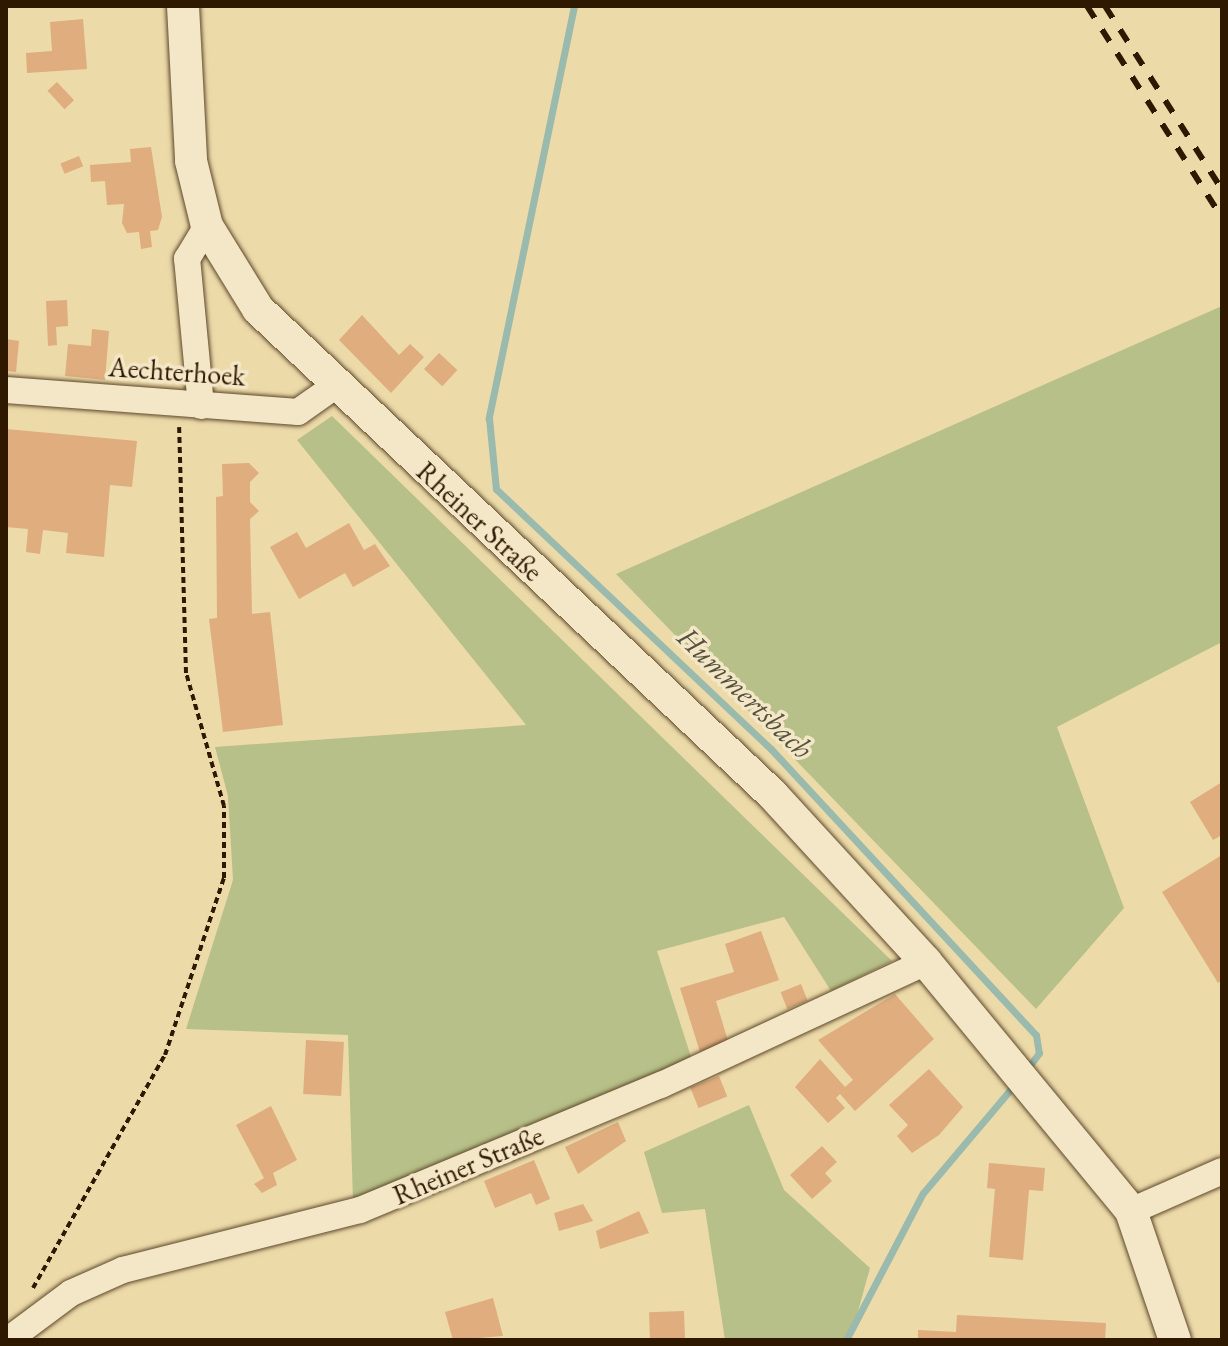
<!DOCTYPE html>
<html>
<head>
<meta charset="utf-8">
<style>
	body { margin:0 }
	#map { position:relative; width:1228px; height:1346px; overflow:hidden; background:#ecdaa9; font-family:"EB Garamond",serif }
	div>[style] { position:absolute }
	[style*='--x'] { left:calc(var(--x)*1px); top:calc(var(--y)*1px); width:calc(var(--w)*1px); rotate:calc(var(--a)*1deg) }
	.green>* { inset:0; background:#b7c089 }
	.stream>* { height:7px; margin:-3.5px; padding:0 3.5px; transform-origin:3.5px; border-radius:3.5px; background:#99baad }
	.building>* { inset:0; background:#dfad7e; transform-origin:0 0 }
	.path>* { height:4px; margin-top:-2px; transform-origin:0; background:repeating-linear-gradient(90deg,#2f1800 0 6px,transparent 0 10px) }
	.roads { filter:drop-shadow(0 0 2px #5e482a) drop-shadow(0 0 2px #5e482a) }
	.minor>* { height:26px; margin:-13px; padding:0 13px; transform-origin:13px; border-radius:13px; background:#f3e7c7 }
	.tertiary>* { height:32px; margin:-16px; padding:0 16px; transform-origin:16px; border-radius:16px; background:#f3e7c7 }
	.rail>* { height:6px; margin-top:-3px; transform-origin:0; background:repeating-linear-gradient(90deg,#2f1800 0 14px,transparent 0 28px) }
	span { translate:-50% -50%; white-space:nowrap; text-align:center; line-height:1.15; -webkit-text-stroke:7px #f3e7c7; paint-order:stroke }
	.street-label { font-size:28px; color:#2f1800 }
	.water-label { font-size:30px; color:#54513d; font-style:italic }
	.frame { position:absolute; inset:0; border:8px solid #2f1800; pointer-events:none }
</style>
</head>
<body>
<div id="map">
	<div class="green">
		<i style="clip-path:polygon(1222px 306px,1222px 642px,1057px 727px,1124px 908px,1036px 1009px,616px 574px)"></i>
		<i style="clip-path:polygon(332px 416px,892px 961px,831px 991px,784px 917px,657px 951px,692px 1060px,353px 1202px,348px 1035px,186px 1029px,233px 880px,228px 796px,215px 747px,526px 725px,297px 440px)"></i>
		<i style="clip-path:polygon(749px 1105px,784px 1190px,870px 1268px,850px 1340px,725px 1340px,705px 1209px,662px 1213px,644px 1152px)"></i>
	</div>
	<div class="stream">
		<i style="--x:574;--y:6;--w:421;--a:101.7"></i>
		<i style="--x:489;--y:418;--w:71;--a:84.4"></i>
		<i style="--x:496;--y:489;--w:378;--a:43.4"></i>
		<i style="--x:771;--y:749;--w:390;--a:47.2"></i>
		<i style="--x:1036;--y:1035;--w:18;--a:81"></i>
		<i style="--x:1039;--y:1053;--w:21;--a:127"></i>
		<i style="--x:846;--y:1340;--w:166;--a:-62.4"></i>
		<i style="--x:923;--y:1193;--w:144;--a:-49.8"></i>
	</div>
	<div class="building">
		<i style="clip-path:polygon(83px 19px,87px 69px,27px 73px,26px 53px,52px 51px,50px 22px)"></i>
		<i style="left:57px;top:82px;width:25px;height:13px;rotate:47deg"></i>
		<i style="clip-path:polygon(151px 147px,162px 217px,158px 230px,150px 231px,152px 247px,141px 249px,139px 232px,127px 233px,122px 223px,124px 204px,107px 205px,105px 181px,91px 182px,90px 165px,131px 162px,130px 149px)"></i>
		<i style="left:79px;top:156px;width:11px;height:20px;rotate:68deg"></i>
		<i style="clip-path:polygon(67px 300px,68px 326px,56px 327px,57px 345px,48px 346px,46px 301px)"></i>
		<i style="clip-path:polygon(362px 315px,399px 355px,410px 344px,424px 357px,391px 393px,339px 340px)"></i>
		<i style="clip-path:polygon(92px 329px,109px 331px,105px 380px,65px 376px,68px 344px,91px 346px)"></i>
		<i style="clip-path:polygon(6px 339px,19px 341px,16px 372px,6px 371px)"></i>
		<i style="left:439px;top:353px;width:25px;height:22px;rotate:43deg"></i>
		<i style="clip-path:polygon(6px 429px,137px 441px,132px 487px,110px 485px,104px 557px,66px 553px,68px 533px,43px 530px,40px 554px,26px 552px,28px 529px,6px 527px)"></i>
		<i style="clip-path:polygon(249px 463px,259px 473px,250px 482px,250px 502px,259px 511px,250px 519px,252px 614px,270px 612px,283px 725px,223px 732px,209px 619px,217px 618px,216px 497px,223px 496px,222px 464px)"></i>
		<i style="clip-path:polygon(349px 523px,364px 550px,375px 544px,390px 566px,353px 587px,345px 573px,299px 599px,270px 547px,297px 532px,306px 548px)"></i>
		<i style="clip-path:polygon(1222px 782px,1222px 835px,1213px 840px,1190px 802px)"></i>
		<i style="clip-path:polygon(1222px 855px,1222px 980px,1218px 983px,1162px 892px)"></i>
		<i style="clip-path:polygon(761px 931px,779px 980px,716px 1001px,728px 1041px,700px 1052px,680px 988px,734px 972px,725px 944px)"></i>
		<i style="left:801px;top:984px;width:18px;height:22px;rotate:68deg"></i>
		<i style="clip-path:polygon(895px 994px,934px 1039px,855px 1111px,840px 1094px,836px 1098px,845px 1108px,828px 1123px,795px 1087px,820px 1059px,845px 1087px,853px 1080px,818px 1040px)"></i>
		<i style="left:306px;top:1040px;width:38px;height:54px;rotate:3deg"></i>
		<i style="clip-path:polygon(929px 1069px,963px 1107px,939px 1135px,912px 1153px,897px 1136px,908px 1125px,889px 1105px)"></i>
		<i style="left:719px;top:1076px;width:22px;height:31px;rotate:68deg"></i>
		<i style="clip-path:polygon(271px 1106px,297px 1160px,273px 1173px,277px 1185px,262px 1193px,254px 1184px,264px 1178px,236px 1125px)"></i>
		<i style="clip-path:polygon(618px 1122px,626px 1141px,578px 1174px,565px 1147px)"></i>
		<i style="clip-path:polygon(822px 1146px,837px 1162px,825px 1173px,832px 1181px,812px 1199px,790px 1175px)"></i>
		<i style="clip-path:polygon(534px 1160px,550px 1199px,536px 1205px,531px 1193px,495px 1208px,484px 1181px)"></i>
		<i style="clip-path:polygon(989px 1163px,1045px 1168px,1043px 1191px,1029px 1190px,1023px 1260px,989px 1257px,995px 1189px,987px 1188px)"></i>
		<i style="clip-path:polygon(583px 1204px,593px 1221px,559px 1231px,554px 1213px)"></i>
		<i style="clip-path:polygon(639px 1211px,649px 1233px,600px 1249px,596px 1231px)"></i>
		<i style="clip-path:polygon(493px 1298px,503px 1336px,453px 1340px,445px 1312px)"></i>
		<i style="left:684px;top:1311px;width:29px;height:35px;rotate:88deg"></i>
		<i style="clip-path:polygon(957px 1315px,1106px 1323px,1105px 1340px,918px 1340px,918px 1330px,956px 1332px)"></i>
	</div>
	<div class="path">
		<i style="--x:33;--y:1288;--w:268;--a:-60.5"></i>
		<i style="--x:165;--y:1055;--w:187;--a:-71.6"></i>
		<i style="--x:224;--y:878;--w:72;--a:-90"></i>
		<i style="--x:224;--y:806;--w:138;--a:-105.9"></i>
		<i style="--x:186;--y:673;--w:246;--a:-91.6"></i>
	</div>
	<div class="roads">
		<div class="minor">
			<i style="--x:6;--y:390;--w:293;--a:4.3"></i>
			<i style="--x:298;--y:412;--w:45;--a:-35.1"></i>
			<i style="--x:201;--y:406;--w:148;--a:-95.4"></i>
			<i style="--x:187;--y:259;--w:39;--a:-59"></i>
			<i style="--x:1131;--y:1211;--w:99;--a:-23.7"></i>
			<i style="--x:8;--y:1340;--w:79;--a:-36.7"></i>
			<i style="--x:71;--y:1293;--w:57;--a:-23.9"></i>
			<i style="--x:123;--y:1270;--w:244;--a:-14.2"></i>
			<i style="--x:360;--y:1210;--w:326;--a:-22.6"></i>
			<i style="--x:661;--y:1085;--w:292;--a:-24.9"></i>
		</div>
		<div class="tertiary">
			<i style="--x:183;--y:6;--w:155;--a:87"></i>
			<i style="--x:191;--y:161;--w:67;--a:76.2"></i>
			<i style="--x:207;--y:226;--w:97;--a:58.4"></i>
			<i style="--x:258;--y:309;--w:708;--a:43.34"></i>
			<i style="--x:773;--y:795;--w:226;--a:47.5"></i>
			<i style="--x:926;--y:962;--w:323;--a:50.5"></i>
			<i style="--x:1131;--y:1211;--w:136;--a:71.2"></i>
		</div>
	</div>
	<div class="rail">
		<i style="--x:1087;--y:6;--w:251;--a:57.5"></i>
		<i style="--x:1105;--y:6;--w:218;--a:57.5"></i>
	</div>
	<div class="street-label">
		<span style="left:177px;top:371px;rotate:4deg">Aechterhoek</span>
		<span style="left:480px;top:521px;rotate:43deg">Rheiner Straße</span>
		<span style="left:468px;top:1165px;rotate:-23deg">Rheiner Straße</span>
	</div>
	<div class="water-label">
		<span style="left:745px;top:693px;rotate:44deg">Hummertsbach</span>
	</div>
	<div class="frame"></div>
</div>
</body>
</html>
